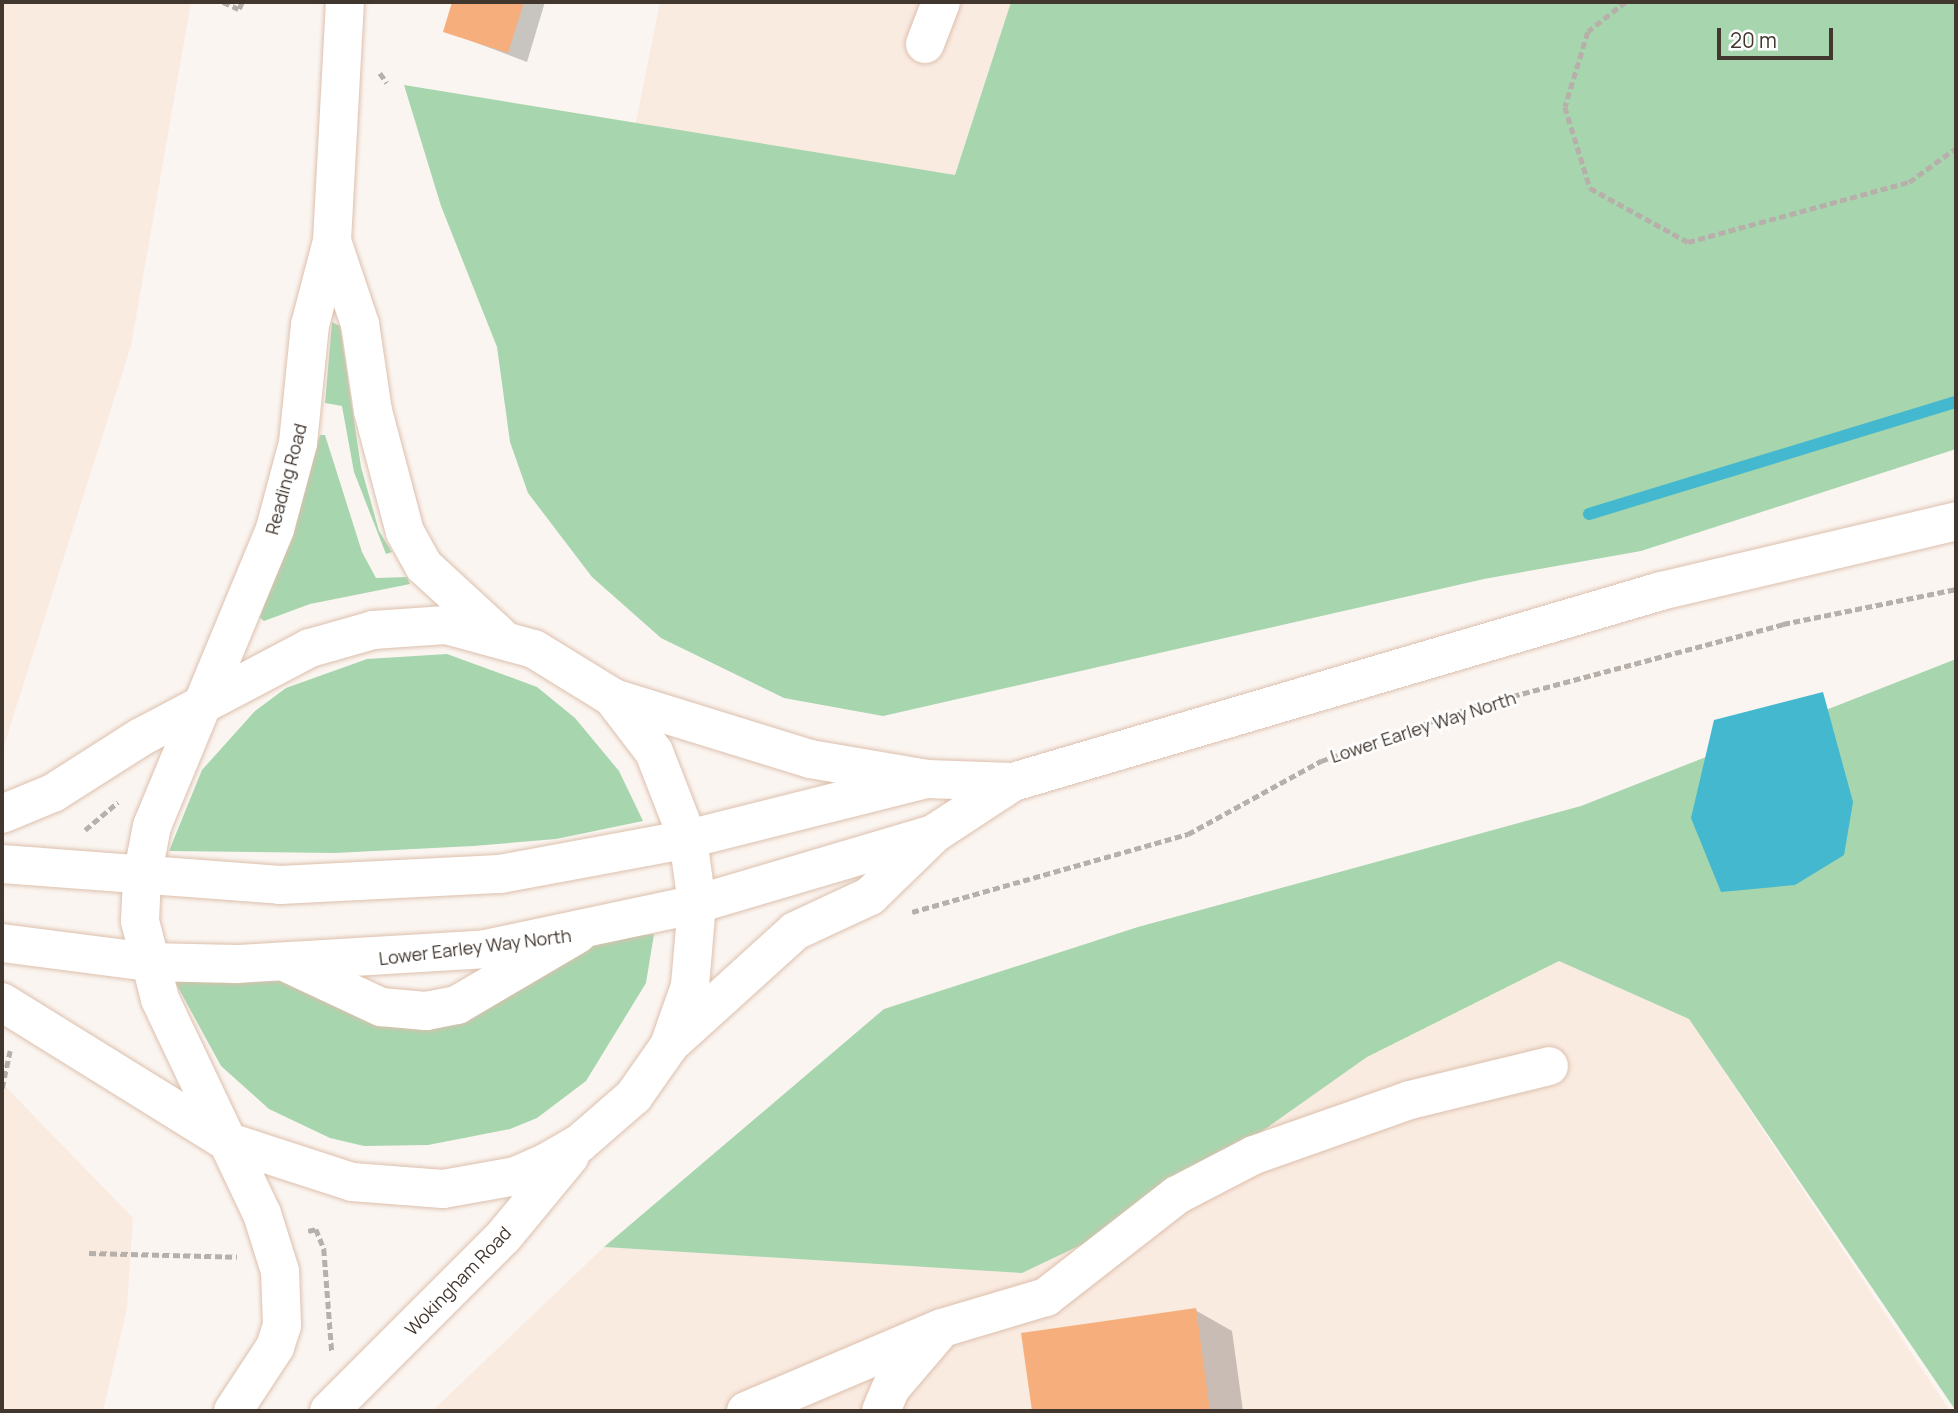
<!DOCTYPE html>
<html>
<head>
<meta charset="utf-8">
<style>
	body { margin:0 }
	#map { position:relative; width:1958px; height:1413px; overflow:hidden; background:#fbf5f1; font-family:Manrope,sans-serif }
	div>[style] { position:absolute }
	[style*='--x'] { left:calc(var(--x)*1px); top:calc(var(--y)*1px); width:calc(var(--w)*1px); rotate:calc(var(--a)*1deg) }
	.built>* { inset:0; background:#faebe1 }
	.green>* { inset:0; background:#a7d5ae }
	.water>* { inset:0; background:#43b8ce }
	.shadow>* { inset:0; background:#0003 }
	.stream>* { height:12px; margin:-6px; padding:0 6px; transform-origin:6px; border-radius:6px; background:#43b8ce }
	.building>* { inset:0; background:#f6af7c }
	.path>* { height:4.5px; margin-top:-2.25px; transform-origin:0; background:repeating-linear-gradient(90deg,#b7afaa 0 7px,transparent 0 10.5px) }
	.roads { filter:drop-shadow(0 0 2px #dcc0ad) drop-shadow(0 0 2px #dcc0ad) }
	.minor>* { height:38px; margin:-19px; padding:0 19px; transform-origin:19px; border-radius:19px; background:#fff }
	.major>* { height:38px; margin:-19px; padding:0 19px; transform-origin:19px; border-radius:19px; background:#fff }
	span { translate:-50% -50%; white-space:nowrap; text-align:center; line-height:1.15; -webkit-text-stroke:5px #fff; paint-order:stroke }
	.street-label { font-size:18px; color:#42372f }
	.frame { position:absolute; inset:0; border:4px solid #42372f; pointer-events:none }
	.scale { position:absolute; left:1717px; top:28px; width:116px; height:32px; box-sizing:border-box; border:4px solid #42372f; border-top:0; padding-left:9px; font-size:21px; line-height:24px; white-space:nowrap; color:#42372f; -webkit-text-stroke:5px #fff; paint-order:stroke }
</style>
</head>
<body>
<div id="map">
	<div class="built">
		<i style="clip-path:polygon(2px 2px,191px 2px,131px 346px,2px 752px)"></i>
		<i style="clip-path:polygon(660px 2px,1011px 2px,955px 175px,635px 127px)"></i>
		<i style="clip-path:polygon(1559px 961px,1689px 1019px,1950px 1411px,432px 1411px,604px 1247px,1022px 1273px,1142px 1216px,1367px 1057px)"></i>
		<i style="clip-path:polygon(2px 1083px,133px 1218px,127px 1308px,103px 1411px,2px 1411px)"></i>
	</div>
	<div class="green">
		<i style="clip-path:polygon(1011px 2px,1956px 2px,1956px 449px,1641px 551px,1484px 579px,883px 716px,784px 698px,661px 638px,592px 577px,528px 493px,510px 442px,497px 347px,441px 206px,404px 85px,955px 175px)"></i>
		<i style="clip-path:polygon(332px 322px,340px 326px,361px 467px,379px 531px,392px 552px,386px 554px,354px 472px,342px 406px,325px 403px)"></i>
		<i style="clip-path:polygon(320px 435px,325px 435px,362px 552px,376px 578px,407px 577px,410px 584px,310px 604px,264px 621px,259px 617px)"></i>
		<i style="clip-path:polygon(447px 654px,537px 687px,575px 718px,619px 771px,643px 821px,556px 839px,473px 846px,335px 853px,169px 851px,202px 770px,255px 711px,286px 688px,367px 659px)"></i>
		<i style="clip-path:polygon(1956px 659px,1956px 1411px,1689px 1019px,1559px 961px,1367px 1057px,1142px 1216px,1022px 1273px,604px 1247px,884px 1009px,1138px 927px,1581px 806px)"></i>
		<i style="clip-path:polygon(654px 934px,646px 983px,586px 1081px,537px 1118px,510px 1129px,428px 1145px,364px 1146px,330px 1138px,269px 1109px,221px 1066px,174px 980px,282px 981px,387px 1018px,600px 940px)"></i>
	</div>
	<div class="water">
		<i style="clip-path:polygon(1823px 692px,1853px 802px,1844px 855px,1795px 885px,1721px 892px,1691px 818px,1714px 720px)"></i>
	</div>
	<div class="shadow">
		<i style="clip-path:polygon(454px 2px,545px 2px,527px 62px,445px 31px)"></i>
		<i style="clip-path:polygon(1195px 1310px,1232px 1331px,1243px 1411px,1034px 1411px,1023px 1335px)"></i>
	</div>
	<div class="stream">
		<i style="--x:1589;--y:514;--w:384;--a:-17"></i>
	</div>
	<div class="building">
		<i style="clip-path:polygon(452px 2px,524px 2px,508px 53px,443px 32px)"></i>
		<i style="clip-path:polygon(1196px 1308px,1210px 1411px,1032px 1411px,1021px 1333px)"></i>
	</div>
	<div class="path">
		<i style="--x:223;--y:2;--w:17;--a:24"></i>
		<i style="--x:239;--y:9;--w:8;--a:-67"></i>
		<i style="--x:1626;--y:2;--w:48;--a:141.7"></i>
		<i style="--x:1588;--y:32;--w:78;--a:107"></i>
		<i style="--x:1565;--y:107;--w:85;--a:72.8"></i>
		<i style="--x:1590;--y:188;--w:112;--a:28.9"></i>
		<i style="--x:1688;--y:242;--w:229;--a:-15.2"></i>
		<i style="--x:1909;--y:182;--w:58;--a:-35.9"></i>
		<i style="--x:380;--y:73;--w:12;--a:55"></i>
		<i style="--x:85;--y:830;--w:43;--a:-40.3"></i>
		<i style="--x:912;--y:912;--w:287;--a:-15.8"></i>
		<i style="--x:1188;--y:834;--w:152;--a:-28.8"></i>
		<i style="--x:1321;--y:761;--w:160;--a:-19.7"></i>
		<i style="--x:1472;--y:707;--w:322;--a:-14.9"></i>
		<i style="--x:1783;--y:624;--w:177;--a:-11.4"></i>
		<i style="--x:2;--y:1088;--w:38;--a:-78"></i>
		<i style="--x:308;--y:1231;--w:8;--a:-14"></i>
		<i style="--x:316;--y:1229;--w:22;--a:68"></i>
		<i style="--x:324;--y:1249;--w:104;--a:85.6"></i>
		<i style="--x:89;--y:1253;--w:148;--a:1.5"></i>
	</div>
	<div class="roads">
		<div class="minor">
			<i style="--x:925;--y:44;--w:45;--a:-69.1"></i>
			<i style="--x:289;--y:964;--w:102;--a:25.1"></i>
			<i style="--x:381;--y:1007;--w:45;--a:5.1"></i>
			<i style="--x:426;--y:1011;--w:32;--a:-11"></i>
			<i style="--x:457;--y:1005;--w:140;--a:-30.4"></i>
			<i style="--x:746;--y:1411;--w:213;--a:-23"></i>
			<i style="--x:942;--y:1328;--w:109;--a:-16.6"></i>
			<i style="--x:1046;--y:1297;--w:166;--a:-37.9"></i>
			<i style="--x:1177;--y:1195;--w:87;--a:-27.5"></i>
			<i style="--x:1254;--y:1155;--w:165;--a:-19.4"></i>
			<i style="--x:1410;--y:1100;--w:143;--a:-13.7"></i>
			<i style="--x:881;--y:1411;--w:25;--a:-67"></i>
			<i style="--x:891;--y:1388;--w:71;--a:-49.6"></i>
		</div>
		<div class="major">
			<i style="--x:332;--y:241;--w:88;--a:71.4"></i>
			<i style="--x:360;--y:324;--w:88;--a:81.5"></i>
			<i style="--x:373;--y:411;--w:125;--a:75.2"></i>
			<i style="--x:405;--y:532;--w:39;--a:61"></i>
			<i style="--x:424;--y:566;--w:102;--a:42.6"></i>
			<i style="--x:613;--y:698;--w:206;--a:17.2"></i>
			<i style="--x:810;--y:759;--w:119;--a:9.7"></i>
			<i style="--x:927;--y:779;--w:86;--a:2"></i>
			<i style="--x:2;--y:814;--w:55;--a:-22.4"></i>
			<i style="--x:53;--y:793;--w:104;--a:-32.5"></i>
			<i style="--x:141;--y:737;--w:191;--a:-27.8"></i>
			<i style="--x:310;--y:648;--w:66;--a:-15.9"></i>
			<i style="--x:373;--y:630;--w:73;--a:-3.9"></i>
			<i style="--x:446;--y:625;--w:91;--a:15.3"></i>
			<i style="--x:534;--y:649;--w:92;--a:31.6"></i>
			<i style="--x:612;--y:697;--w:69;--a:52.6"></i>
			<i style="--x:654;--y:752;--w:93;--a:68.7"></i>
			<i style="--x:688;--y:839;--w:66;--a:82.1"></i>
			<i style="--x:697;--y:904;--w:82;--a:94.9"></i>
			<i style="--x:690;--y:986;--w:64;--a:109.3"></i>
			<i style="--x:669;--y:1046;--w:61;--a:125"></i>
			<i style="--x:634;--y:1096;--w:72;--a:139"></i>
			<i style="--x:580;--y:1143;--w:38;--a:150"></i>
			<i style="--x:547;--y:1162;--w:34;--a:156"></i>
			<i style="--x:516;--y:1176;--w:74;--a:169.9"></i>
			<i style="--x:443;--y:1189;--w:91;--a:-175.6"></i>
			<i style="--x:352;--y:1182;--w:133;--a:-162"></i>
			<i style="--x:226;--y:1141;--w:264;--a:-148.2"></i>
			<i style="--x:2;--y:864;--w:279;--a:4.3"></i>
			<i style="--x:280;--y:885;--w:220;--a:-2.9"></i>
			<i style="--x:500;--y:874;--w:191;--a:-10.5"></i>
			<i style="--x:688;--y:839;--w:246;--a:-14.1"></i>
			<i style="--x:2;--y:943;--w:147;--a:7.4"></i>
			<i style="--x:148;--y:962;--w:89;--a:1.3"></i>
			<i style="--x:237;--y:964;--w:249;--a:-3.4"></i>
			<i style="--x:486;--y:949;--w:216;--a:-12"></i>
			<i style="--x:697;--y:904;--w:246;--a:-16.5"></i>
			<i style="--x:675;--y:1040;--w:162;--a:-42.2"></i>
			<i style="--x:795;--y:931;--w:83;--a:-25"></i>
			<i style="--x:870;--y:896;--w:91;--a:-44.1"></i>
			<i style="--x:935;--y:833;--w:93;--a:-33.2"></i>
			<i style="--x:1013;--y:782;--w:676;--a:-16.42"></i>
			<i style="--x:1661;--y:591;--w:303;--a:-13.3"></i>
			<i style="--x:233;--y:1411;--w:77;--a:-56.7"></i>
			<i style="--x:275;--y:1347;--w:23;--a:-72"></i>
			<i style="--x:282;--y:1325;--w:54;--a:-92.1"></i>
			<i style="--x:280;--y:1271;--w:60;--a:-107.5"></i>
			<i style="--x:262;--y:1214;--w:238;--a:-115.4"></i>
			<i style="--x:160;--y:999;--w:81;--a:-104.4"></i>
			<i style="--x:140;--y:921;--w:44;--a:-87.4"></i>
			<i style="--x:142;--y:877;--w:52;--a:-78.9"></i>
			<i style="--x:152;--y:826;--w:321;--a:-67.5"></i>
			<i style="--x:275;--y:529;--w:89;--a:-75"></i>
			<i style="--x:298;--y:443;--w:119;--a:-84.2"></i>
			<i style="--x:310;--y:325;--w:87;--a:-75.3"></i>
			<i style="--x:332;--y:241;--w:239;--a:-86.9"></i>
			<i style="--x:329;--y:1411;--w:247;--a:-45"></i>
			<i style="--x:504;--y:1236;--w:104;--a:-50.5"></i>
		</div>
	</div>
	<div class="street-label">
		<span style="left:286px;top:479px;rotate:-75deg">Reading Road</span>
		<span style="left:1423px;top:727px;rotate:-18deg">Lower Earley Way North</span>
		<span style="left:475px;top:947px;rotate:-7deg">Lower Earley Way North</span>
		<span style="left:458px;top:1281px;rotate:-46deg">Wokingham Road</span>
	</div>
	<div class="frame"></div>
	<div class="scale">20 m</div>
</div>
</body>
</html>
